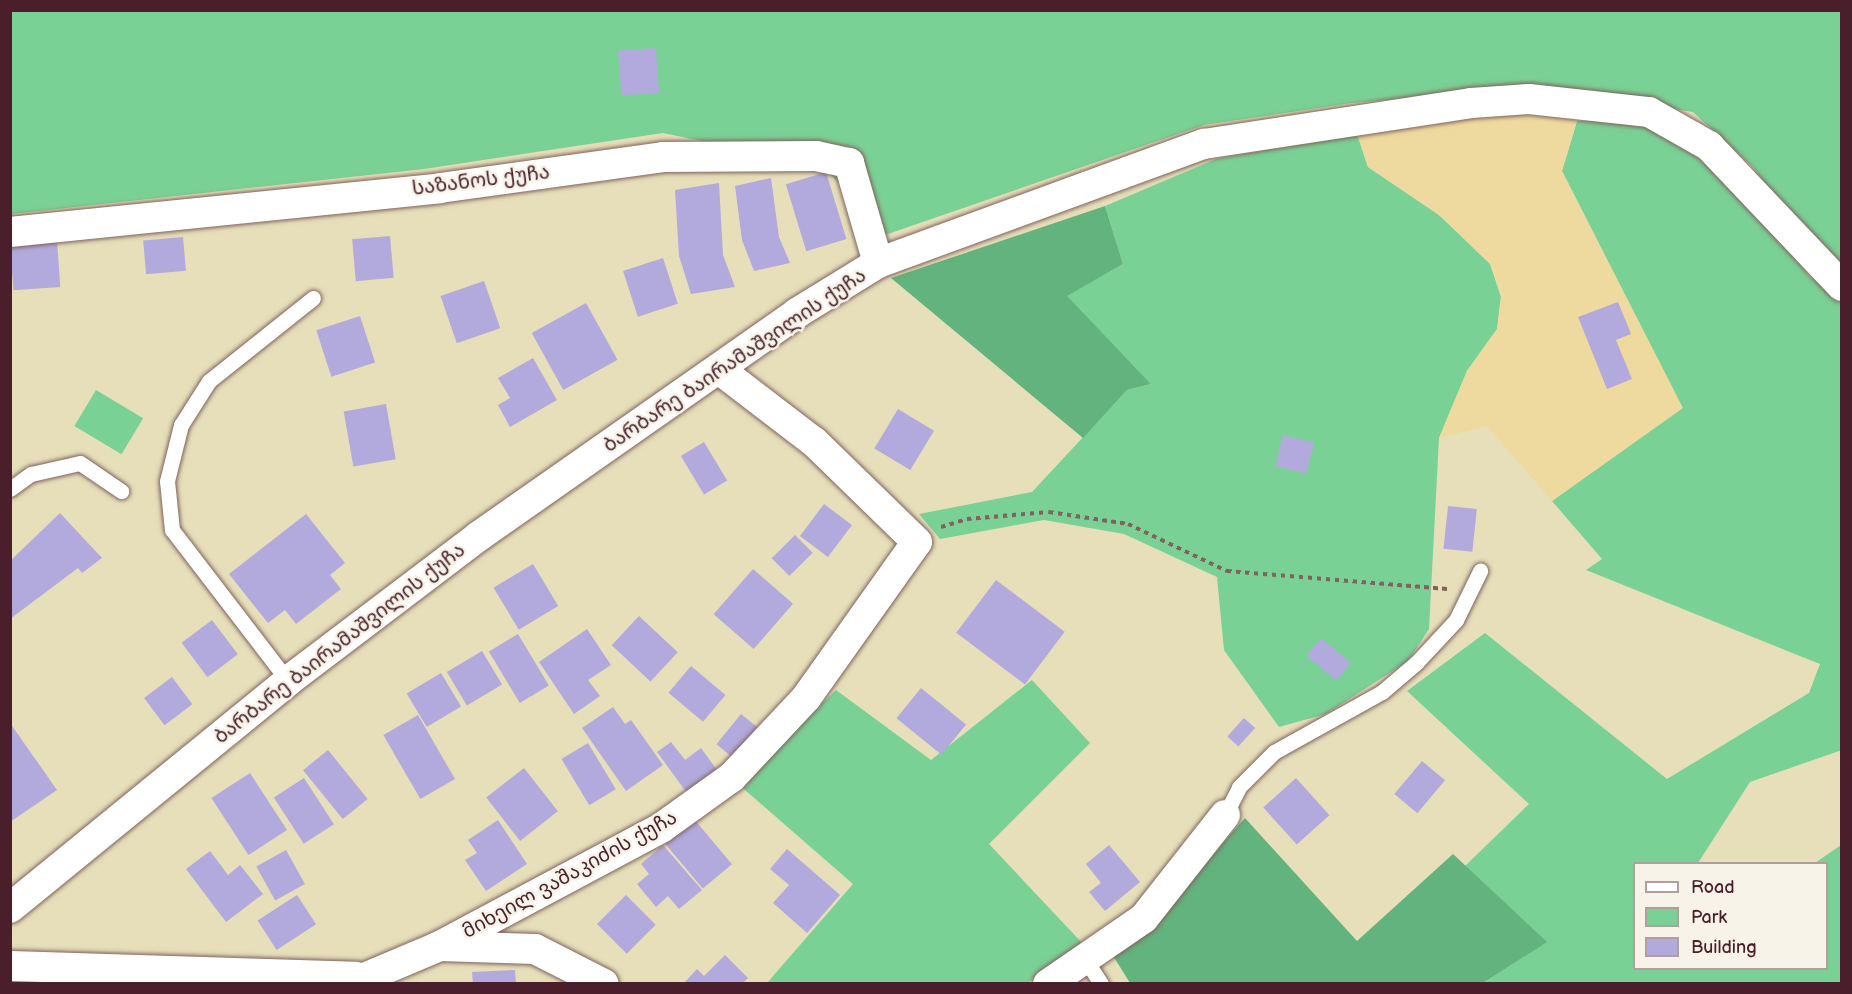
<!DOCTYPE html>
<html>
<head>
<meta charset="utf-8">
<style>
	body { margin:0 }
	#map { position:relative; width:1852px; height:994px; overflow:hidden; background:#e6dfba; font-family:"Balsamiq Sans","Noto Sans Georgian",sans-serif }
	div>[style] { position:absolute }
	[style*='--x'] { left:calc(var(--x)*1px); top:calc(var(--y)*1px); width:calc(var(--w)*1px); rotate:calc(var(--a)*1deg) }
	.green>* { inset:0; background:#7ad195; transform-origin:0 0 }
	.forest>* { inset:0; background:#63b37e }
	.sand>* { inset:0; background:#eeda9e }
	.building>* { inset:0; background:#b2aadd; transform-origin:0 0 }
	.path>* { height:4px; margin-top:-2px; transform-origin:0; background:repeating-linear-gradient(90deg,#81625d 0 4.5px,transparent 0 9px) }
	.roads { filter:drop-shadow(0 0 2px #81625d) drop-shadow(0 0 2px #81625d) }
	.service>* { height:15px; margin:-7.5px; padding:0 7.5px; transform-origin:7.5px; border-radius:7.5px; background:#fff }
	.minor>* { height:30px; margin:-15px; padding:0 15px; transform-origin:15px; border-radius:15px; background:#fff }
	span { translate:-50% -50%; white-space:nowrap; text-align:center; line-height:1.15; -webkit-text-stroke:5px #f7f3e8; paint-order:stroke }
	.street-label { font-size:20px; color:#4a1f2b }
	.frame { position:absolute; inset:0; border:12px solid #4a1f2b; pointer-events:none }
	.legend { position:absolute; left:1633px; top:862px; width:195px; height:108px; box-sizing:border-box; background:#f7f3e8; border:2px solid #b29e9c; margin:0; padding:8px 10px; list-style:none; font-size:18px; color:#4a1f2b }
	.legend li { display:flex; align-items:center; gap:12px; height:30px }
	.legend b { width:30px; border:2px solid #b29e9c }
</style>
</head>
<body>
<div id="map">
	<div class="green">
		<i style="clip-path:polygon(10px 11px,1841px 11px,1841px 273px,1804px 239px,1753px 167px,1693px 112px,1527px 87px,1352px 103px,1204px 125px,885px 235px,823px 166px,663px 133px,424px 169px,11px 214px)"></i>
		<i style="clip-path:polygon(1577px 121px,1627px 121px,1662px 128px,1744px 195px,1810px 277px,1841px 297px,1842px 750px,1750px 782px,1698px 863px,1634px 864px,1634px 968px,1826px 968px,1826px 864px,1815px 863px,1841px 845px,1841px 983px,1481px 983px,1546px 942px,1465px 866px,1529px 804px,1407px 691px,1485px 633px,1667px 779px,1809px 693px,1820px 664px,1586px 570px,1602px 559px,1552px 501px,1682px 408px,1562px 171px)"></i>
		<i style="clip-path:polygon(1357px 134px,1368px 167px,1439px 215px,1490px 264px,1501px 297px,1497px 329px,1467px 371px,1439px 438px,1429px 629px,1408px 661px,1326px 714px,1279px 727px,1224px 650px,1217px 577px,1124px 534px,1044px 520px,940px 539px,919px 514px,1032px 492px,1127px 390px,1151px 384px,1066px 296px,1123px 264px,1105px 206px,1216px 159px)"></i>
		<i style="left:96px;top:390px;width:55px;height:42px;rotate:31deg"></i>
		<i style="clip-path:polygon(1032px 680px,1090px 743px,989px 844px,1084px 945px,1027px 983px,767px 983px,853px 884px,738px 784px,836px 690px,931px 760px)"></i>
	</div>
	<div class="forest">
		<i style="clip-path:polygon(1105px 206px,1123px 264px,1067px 296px,1151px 384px,1127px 390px,1083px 438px,891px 278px)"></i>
		<i style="clip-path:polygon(1245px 818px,1357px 941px,1453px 854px,1547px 942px,1481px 984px,1130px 983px,1112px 954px,1153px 922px)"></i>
	</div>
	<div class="sand">
		<i style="clip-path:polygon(1485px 111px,1577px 121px,1562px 171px,1683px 408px,1552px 501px,1487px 426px,1439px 438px,1467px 371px,1497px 329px,1501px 296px,1490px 263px,1439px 215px,1368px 167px,1357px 134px)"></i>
	</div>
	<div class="building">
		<i style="left:656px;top:48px;width:45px;height:38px;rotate:86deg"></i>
		<i style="left:826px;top:172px;width:70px;height:42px;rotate:73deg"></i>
		<i style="clip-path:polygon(771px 178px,779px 237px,790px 263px,754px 271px,742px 240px,735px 186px)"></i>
		<i style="clip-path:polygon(719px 183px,723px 255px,735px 287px,691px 294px,679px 256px,675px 190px)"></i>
		<i style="left:390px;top:236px;width:42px;height:38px;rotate:85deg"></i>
		<i style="left:183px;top:237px;width:34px;height:40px;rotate:85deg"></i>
		<i style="left:57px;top:240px;width:47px;height:47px;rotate:86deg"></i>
		<i style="left:663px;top:258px;width:48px;height:42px;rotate:72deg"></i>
		<i style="left:484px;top:281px;width:50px;height:46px;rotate:71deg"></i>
		<i style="clip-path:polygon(1618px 302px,1631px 334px,1616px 340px,1632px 379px,1607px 389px,1578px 317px)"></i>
		<i style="left:586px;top:303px;width:65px;height:62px;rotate:61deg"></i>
		<i style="left:360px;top:316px;width:49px;height:46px;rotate:72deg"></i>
		<i style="clip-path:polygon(533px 358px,557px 400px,510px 427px,498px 405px,510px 398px,498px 378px)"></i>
		<i style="left:386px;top:404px;width:56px;height:43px;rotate:80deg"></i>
		<i style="left:898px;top:409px;width:42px;height:46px;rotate:31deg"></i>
		<i style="left:1283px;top:435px;width:32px;height:32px;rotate:14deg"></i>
		<i style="left:704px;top:442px;width:45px;height:27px;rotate:59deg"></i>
		<i style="left:824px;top:504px;width:35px;height:40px;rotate:37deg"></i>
		<i style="left:1448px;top:506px;width:29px;height:43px;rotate:6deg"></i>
		<i style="clip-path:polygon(60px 513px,102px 558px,82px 573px,78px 568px,10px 619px,10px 561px)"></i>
		<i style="clip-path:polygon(306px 514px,345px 563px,330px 575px,341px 589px,296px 624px,285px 610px,268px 623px,229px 574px)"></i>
		<i style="left:795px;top:535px;width:25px;height:33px;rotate:45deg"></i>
		<i style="left:533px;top:564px;width:49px;height:46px;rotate:59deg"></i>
		<i style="left:753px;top:569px;width:53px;height:60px;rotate:41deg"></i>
		<i style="left:996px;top:580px;width:86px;height:66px;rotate:37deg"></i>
		<i style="left:639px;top:616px;width:53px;height:40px;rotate:43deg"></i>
		<i style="left:212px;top:620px;width:43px;height:38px;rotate:53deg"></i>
		<i style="clip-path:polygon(587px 629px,611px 665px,588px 680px,600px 696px,574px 714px,539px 662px)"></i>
		<i style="left:518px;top:634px;width:60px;height:34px;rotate:59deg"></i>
		<i style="left:1321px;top:638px;width:39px;height:23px;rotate:40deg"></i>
		<i style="left:482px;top:651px;width:39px;height:41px;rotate:59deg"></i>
		<i style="left:691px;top:666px;width:45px;height:35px;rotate:40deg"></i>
		<i style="left:441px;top:673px;width:39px;height:40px;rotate:59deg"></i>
		<i style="left:172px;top:677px;width:34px;height:35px;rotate:53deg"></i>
		<i style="left:921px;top:688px;width:58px;height:39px;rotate:39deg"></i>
		<i style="clip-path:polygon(613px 707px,625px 724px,631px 720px,663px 765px,626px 791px,582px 728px)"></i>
		<i style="left:741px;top:714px;width:21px;height:39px;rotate:39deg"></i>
		<i style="left:418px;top:715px;width:74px;height:40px;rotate:60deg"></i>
		<i style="left:1244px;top:718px;width:15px;height:25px;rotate:42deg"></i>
		<i style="clip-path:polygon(10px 723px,57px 790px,10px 822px)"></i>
		<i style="clip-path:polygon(671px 742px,685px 760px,701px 748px,717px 770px,687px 793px,657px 752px)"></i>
		<i style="left:588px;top:743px;width:54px;height:31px;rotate:59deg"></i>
		<i style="left:328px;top:750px;width:63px;height:32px;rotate:51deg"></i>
		<i style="left:1422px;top:761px;width:30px;height:43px;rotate:40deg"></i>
		<i style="left:524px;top:768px;width:55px;height:48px;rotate:52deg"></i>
		<i style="left:250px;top:773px;width:68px;height:46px;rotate:57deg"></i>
		<i style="left:304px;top:778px;width:55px;height:36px;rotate:57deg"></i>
		<i style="left:1296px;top:778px;width:50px;height:44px;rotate:48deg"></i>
		<i style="left:694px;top:819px;width:59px;height:38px;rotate:50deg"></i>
		<i style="clip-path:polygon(498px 820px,527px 864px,486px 891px,465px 860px,477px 853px,468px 840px)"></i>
		<i style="clip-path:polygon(663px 845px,702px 890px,679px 909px,668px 896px,656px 907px,637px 884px,649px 874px,641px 864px)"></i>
		<i style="clip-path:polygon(1109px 845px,1140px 882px,1105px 911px,1089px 892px,1101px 883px,1086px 864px)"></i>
		<i style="clip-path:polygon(787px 849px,840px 895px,807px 933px,773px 903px,789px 885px,770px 869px)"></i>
		<i style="left:286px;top:850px;width:39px;height:34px;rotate:61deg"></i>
		<i style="clip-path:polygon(210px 851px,228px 875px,240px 865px,263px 894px,226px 922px,186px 869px)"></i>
		<i style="left:297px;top:895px;width:35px;height:47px;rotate:57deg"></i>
		<i style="left:626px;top:895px;width:42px;height:41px;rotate:45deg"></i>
		<i style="clip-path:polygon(725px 955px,748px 978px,742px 984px,683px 984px,697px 969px,704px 976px)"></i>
		<i style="clip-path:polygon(515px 970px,516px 984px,473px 984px,472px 972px)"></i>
	</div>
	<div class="path">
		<i style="--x:941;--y:527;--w:27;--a:-17"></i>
		<i style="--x:967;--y:519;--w:82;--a:-4.9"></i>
		<i style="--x:1049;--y:512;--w:80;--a:8.6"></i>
		<i style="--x:1128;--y:524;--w:110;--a:25.4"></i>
		<i style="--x:1227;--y:571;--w:221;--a:4.7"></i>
	</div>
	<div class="roads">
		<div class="service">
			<i style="--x:10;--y:489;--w:26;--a:-36"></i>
			<i style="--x:31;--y:474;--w:50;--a:-12.7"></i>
			<i style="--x:80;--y:463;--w:50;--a:34.3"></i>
			<i style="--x:288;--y:681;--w:190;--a:-127.5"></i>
			<i style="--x:172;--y:530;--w:49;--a:-95.8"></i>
			<i style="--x:167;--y:481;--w:58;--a:-76"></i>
			<i style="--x:181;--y:425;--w:52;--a:-57.5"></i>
			<i style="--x:209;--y:381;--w:133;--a:-38.6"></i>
			<i style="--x:1225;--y:815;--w:31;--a:-63"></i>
			<i style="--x:1239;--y:787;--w:49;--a:-45"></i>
			<i style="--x:1274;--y:752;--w:124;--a:-29.1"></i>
			<i style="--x:1382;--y:692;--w:45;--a:-40.5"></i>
			<i style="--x:1416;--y:663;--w:59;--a:-47.1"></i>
			<i style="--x:1456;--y:620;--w:55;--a:-63.9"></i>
			<i style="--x:1085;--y:959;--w:30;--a:57"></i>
		</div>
		<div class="minor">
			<i style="--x:10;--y:232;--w:432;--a:-5.8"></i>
			<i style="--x:440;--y:188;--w:225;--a:-7.9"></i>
			<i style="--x:663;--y:157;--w:153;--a:-0.4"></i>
			<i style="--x:816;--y:156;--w:34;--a:12"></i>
			<i style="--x:849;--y:163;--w:104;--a:73.8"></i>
			<i style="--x:10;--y:908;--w:359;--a:-39.2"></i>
			<i style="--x:288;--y:681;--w:240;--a:-37.2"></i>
			<i style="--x:479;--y:536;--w:388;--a:-35"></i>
			<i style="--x:797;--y:313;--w:95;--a:-31.7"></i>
			<i style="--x:878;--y:263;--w:347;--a:-20.1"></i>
			<i style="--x:1204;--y:144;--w:270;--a:-8.7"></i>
			<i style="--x:1471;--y:103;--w:58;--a:-3.9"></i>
			<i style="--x:1529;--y:99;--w:121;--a:6.2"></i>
			<i style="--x:1649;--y:112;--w:69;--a:29.5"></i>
			<i style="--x:1709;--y:146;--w:193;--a:46.5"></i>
			<i style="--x:440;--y:946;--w:95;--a:1.8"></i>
			<i style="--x:535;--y:949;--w:77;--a:26.9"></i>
			<i style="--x:10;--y:966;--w:346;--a:1.8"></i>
			<i style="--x:350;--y:984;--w:98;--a:-22.9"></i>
			<i style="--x:440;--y:946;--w:251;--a:-28.1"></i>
			<i style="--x:661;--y:828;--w:87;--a:-35.7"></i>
			<i style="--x:732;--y:777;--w:108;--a:-46.9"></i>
			<i style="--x:806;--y:698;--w:191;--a:-54.6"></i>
			<i style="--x:917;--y:542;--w:144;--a:-135.8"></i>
			<i style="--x:814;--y:442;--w:118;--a:-142.5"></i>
			<i style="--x:1048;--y:984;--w:116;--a:-34.5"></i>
			<i style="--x:1144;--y:918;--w:131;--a:-51.8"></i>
		</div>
	</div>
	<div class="street-label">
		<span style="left:481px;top:181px;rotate:-7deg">საზანოს ქუჩა</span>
		<span style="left:735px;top:361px;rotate:-34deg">ბარბარე ბაირამაშვილის ქუჩა</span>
		<span style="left:340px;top:644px;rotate:-38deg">ბარბარე ბაირამაშვილის ქუჩა</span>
		<span style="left:570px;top:875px;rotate:-29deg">მიხეილ ვაშაკიძის ქუჩა</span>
	</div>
	<div class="frame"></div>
	<ul class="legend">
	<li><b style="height:8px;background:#fff"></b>Road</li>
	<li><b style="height:16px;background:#7ad195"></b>Park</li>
	<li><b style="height:16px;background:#b2aadd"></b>Building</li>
	</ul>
</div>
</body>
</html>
